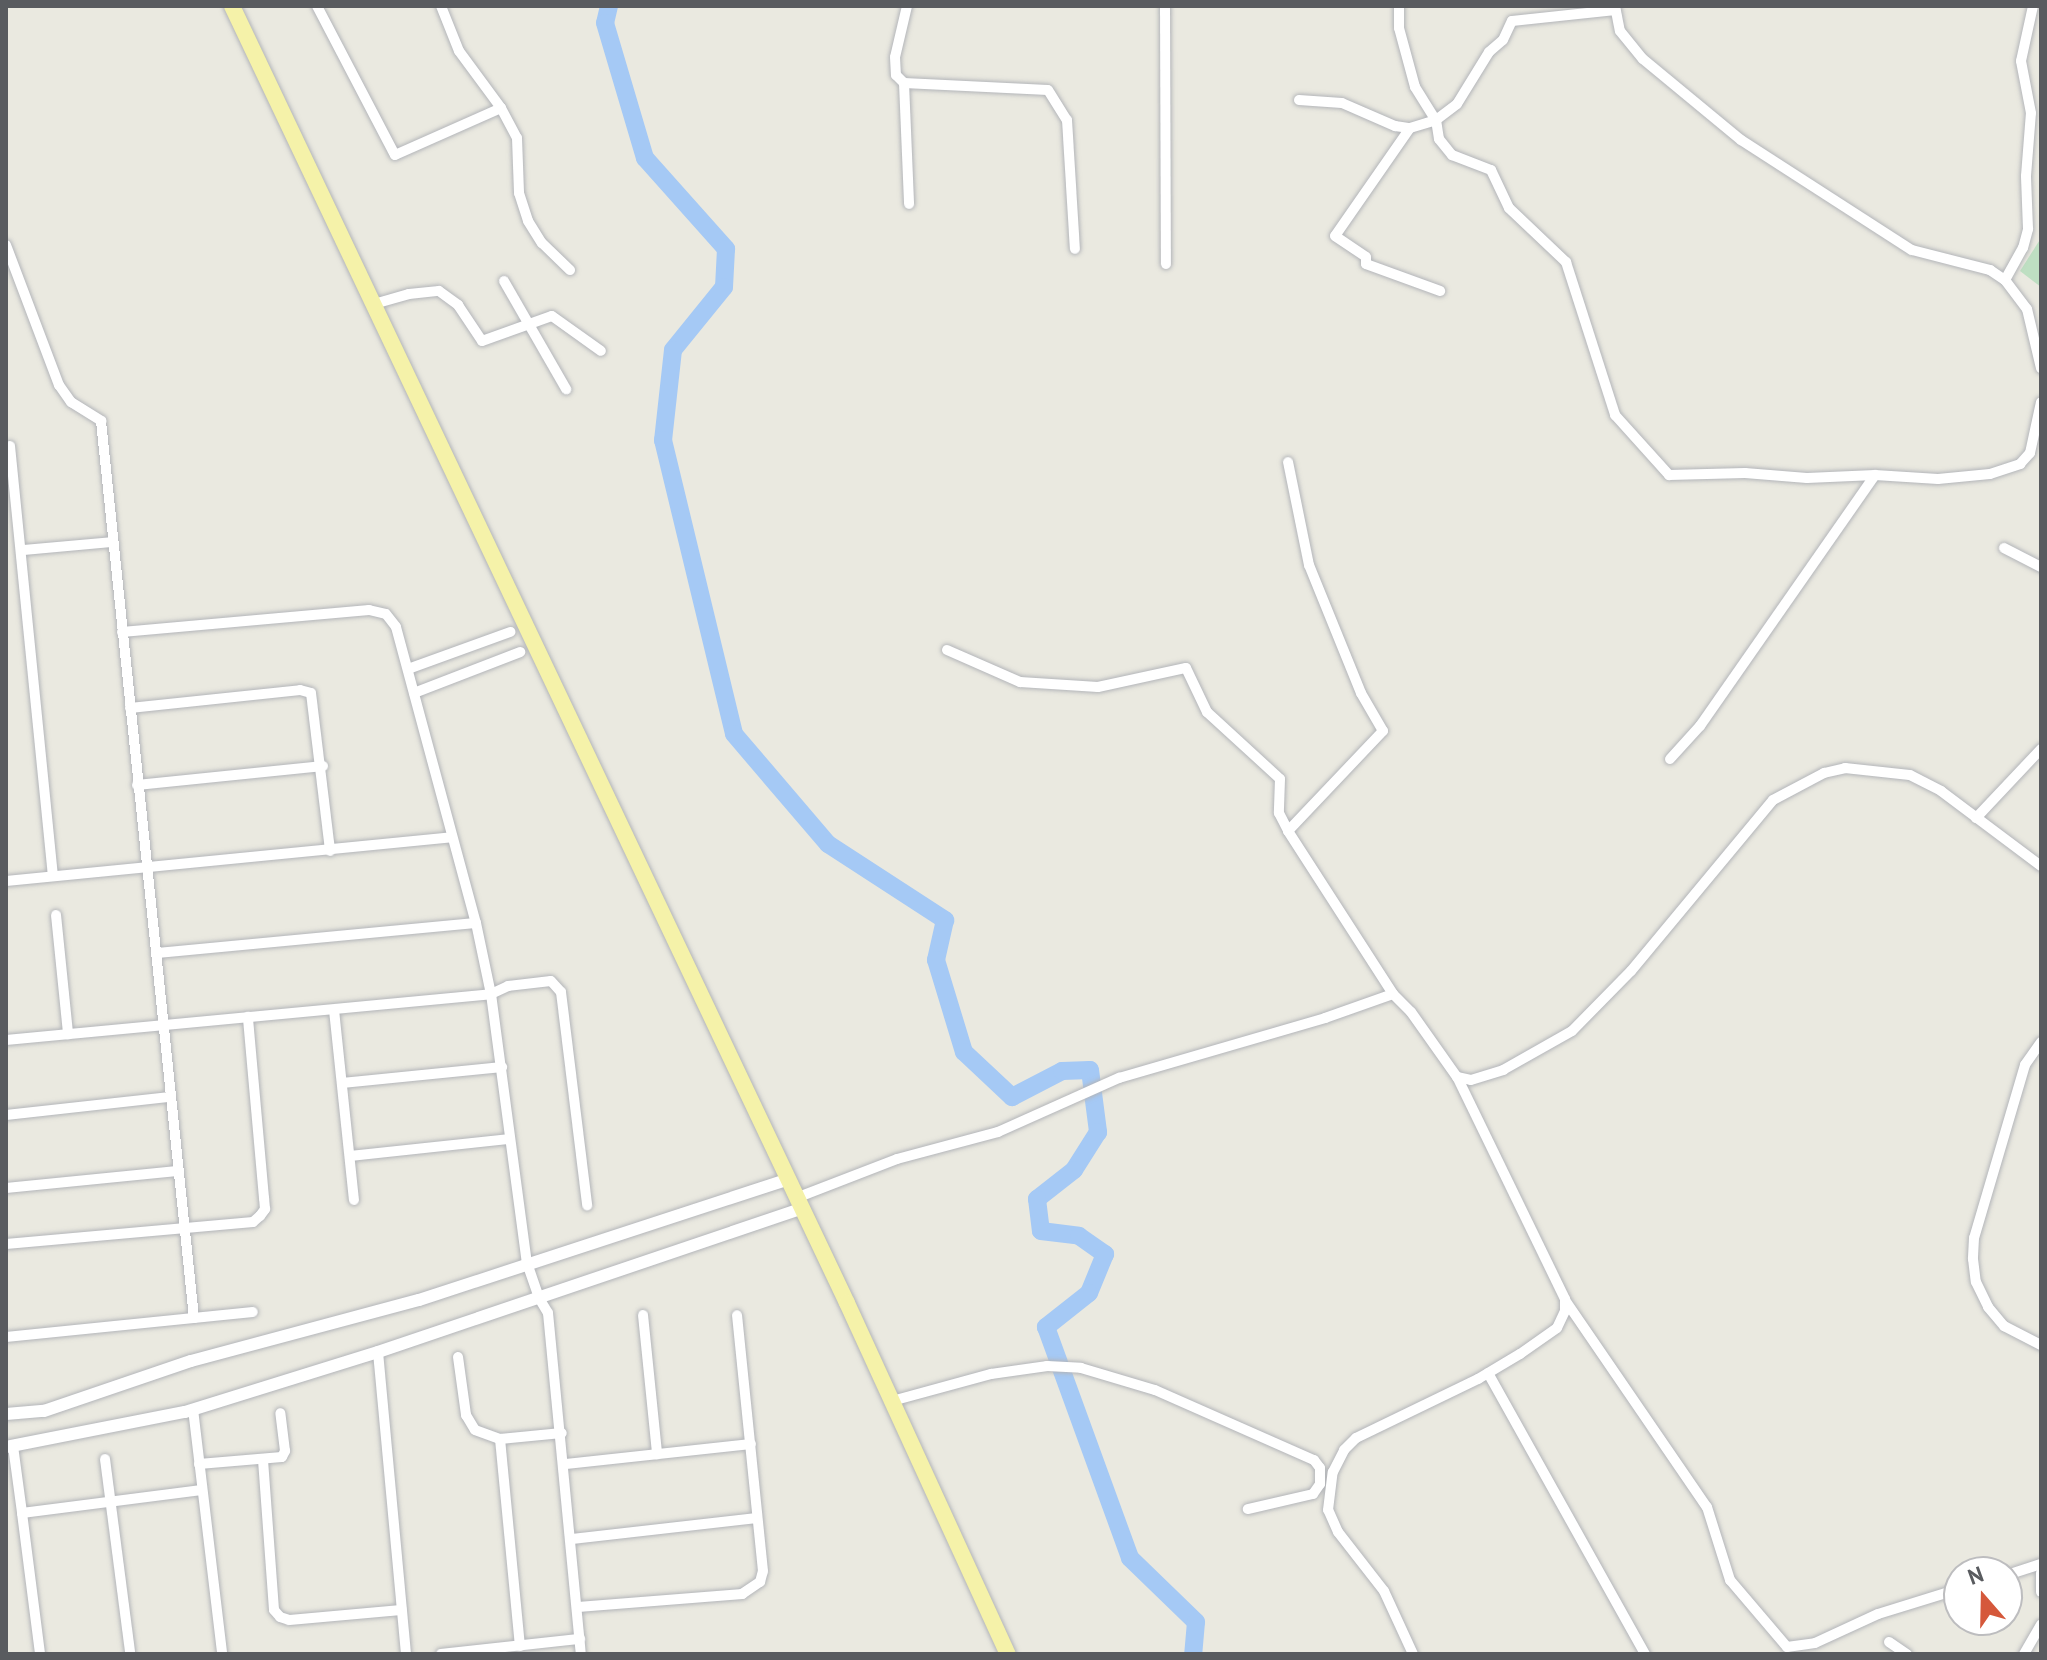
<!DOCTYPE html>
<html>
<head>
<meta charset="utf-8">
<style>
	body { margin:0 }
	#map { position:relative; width:2047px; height:1660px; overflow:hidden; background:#eae9e0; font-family:"PT Sans",sans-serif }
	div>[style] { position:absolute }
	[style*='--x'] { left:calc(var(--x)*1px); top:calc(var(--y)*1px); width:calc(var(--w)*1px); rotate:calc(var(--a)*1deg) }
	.green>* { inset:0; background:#bedfc2 }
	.river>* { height:18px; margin:-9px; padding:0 9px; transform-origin:9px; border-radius:9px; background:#a5c9f5 }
	.roads { filter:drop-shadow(0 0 2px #b3b5b9) drop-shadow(0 0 2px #b3b5b9) }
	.minor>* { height:10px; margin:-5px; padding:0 5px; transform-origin:5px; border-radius:5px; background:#fff }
	.tertiary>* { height:12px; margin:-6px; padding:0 6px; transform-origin:6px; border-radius:6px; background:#fff }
	.primary>* { height:16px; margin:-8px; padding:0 8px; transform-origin:8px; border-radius:8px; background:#f5f2a9 }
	span { translate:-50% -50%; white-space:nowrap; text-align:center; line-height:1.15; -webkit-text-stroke:6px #fff; paint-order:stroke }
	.frame { position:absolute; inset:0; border:8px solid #595b5f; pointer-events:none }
	.north { position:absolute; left:1943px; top:1556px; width:80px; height:80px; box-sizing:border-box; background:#fff; border:2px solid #bdbdbf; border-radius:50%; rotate:340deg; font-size:22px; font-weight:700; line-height:32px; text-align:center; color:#595b5f }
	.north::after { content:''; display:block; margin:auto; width:28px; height:36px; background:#d5583b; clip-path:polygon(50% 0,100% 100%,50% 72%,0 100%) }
</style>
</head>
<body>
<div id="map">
	<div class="green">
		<i style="clip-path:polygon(2041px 238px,2041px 287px,2020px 271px)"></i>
	</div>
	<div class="river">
		<i style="--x:609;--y:6;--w:17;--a:103"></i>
		<i style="--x:605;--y:23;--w:141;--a:73.5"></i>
		<i style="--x:645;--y:158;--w:122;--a:48.3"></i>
		<i style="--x:726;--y:249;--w:38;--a:93"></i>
		<i style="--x:724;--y:287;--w:81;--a:129"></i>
		<i style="--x:673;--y:350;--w:91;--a:96.3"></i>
		<i style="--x:663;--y:440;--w:302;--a:76.4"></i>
		<i style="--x:734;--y:734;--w:145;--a:49.5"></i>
		<i style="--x:828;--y:844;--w:140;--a:33"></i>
		<i style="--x:945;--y:920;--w:41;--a:102.7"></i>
		<i style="--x:936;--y:960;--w:96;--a:73.1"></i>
		<i style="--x:964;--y:1052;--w:66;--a:43.2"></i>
		<i style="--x:1012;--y:1097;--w:56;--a:-27.5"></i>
		<i style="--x:1062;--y:1071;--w:28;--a:-2"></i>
		<i style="--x:1090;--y:1070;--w:63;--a:82.6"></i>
		<i style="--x:1098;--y:1132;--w:45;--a:122.3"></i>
		<i style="--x:1074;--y:1170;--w:47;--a:141.9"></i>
		<i style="--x:1037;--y:1199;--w:32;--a:83"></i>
		<i style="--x:1041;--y:1231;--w:38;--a:7"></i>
		<i style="--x:1079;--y:1236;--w:32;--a:35"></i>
		<i style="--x:1105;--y:1254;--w:42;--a:112.3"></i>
		<i style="--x:1089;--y:1293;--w:55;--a:141.7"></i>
		<i style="--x:1046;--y:1327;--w:246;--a:70"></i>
		<i style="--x:1130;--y:1558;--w:92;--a:44.1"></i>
		<i style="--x:1196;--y:1622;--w:32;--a:95"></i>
	</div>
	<div class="roads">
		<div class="minor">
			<i style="--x:317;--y:6;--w:168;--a:62.4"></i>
			<i style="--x:395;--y:155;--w:116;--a:-23.9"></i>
			<i style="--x:441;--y:6;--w:48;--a:68.2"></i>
			<i style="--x:459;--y:51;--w:71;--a:53.6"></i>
			<i style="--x:501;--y:108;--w:34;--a:62"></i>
			<i style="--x:517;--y:138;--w:55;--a:87.9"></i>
			<i style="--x:519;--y:193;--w:29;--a:72"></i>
			<i style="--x:528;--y:221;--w:26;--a:58"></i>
			<i style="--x:542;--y:243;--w:39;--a:44"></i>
			<i style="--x:907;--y:6;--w:52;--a:103.2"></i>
			<i style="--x:895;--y:57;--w:18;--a:87"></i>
			<i style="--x:896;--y:75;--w:11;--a:45"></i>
			<i style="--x:904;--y:83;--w:144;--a:2.8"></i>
			<i style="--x:1048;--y:90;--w:36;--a:58"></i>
			<i style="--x:1067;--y:120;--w:129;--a:86.5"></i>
			<i style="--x:1165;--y:6;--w:258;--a:89.8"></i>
			<i style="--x:1399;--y:6;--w:22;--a:90"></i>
			<i style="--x:1399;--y:28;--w:61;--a:74.8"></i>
			<i style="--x:1415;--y:87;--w:39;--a:58"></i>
			<i style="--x:1436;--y:120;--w:26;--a:-37"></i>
			<i style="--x:1457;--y:104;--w:61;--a:-58.4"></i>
			<i style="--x:1489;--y:52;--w:18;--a:-41"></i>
			<i style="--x:1503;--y:40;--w:21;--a:-65"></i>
			<i style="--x:1512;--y:21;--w:104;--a:-6.1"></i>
			<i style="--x:1615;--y:6;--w:25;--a:79"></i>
			<i style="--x:1620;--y:31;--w:36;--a:51"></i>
			<i style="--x:1643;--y:59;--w:127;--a:39.6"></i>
			<i style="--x:1741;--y:140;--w:203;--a:32.8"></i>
			<i style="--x:1912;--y:250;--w:81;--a:14.4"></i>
			<i style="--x:1990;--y:270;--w:18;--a:34"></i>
			<i style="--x:2005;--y:280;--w:36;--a:53"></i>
			<i style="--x:2027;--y:309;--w:61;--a:76.7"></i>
			<i style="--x:904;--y:83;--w:121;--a:87.6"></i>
			<i style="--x:1299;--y:100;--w:43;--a:4"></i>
			<i style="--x:1342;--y:103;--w:58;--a:23.5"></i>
			<i style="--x:1395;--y:126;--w:15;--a:8"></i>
			<i style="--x:1410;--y:128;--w:27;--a:-17"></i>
			<i style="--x:1436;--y:120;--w:19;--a:81"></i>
			<i style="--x:1439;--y:139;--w:21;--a:51"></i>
			<i style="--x:1452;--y:155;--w:42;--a:21"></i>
			<i style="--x:1491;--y:170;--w:42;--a:64.7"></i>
			<i style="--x:1509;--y:208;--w:79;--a:43.5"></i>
			<i style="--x:1566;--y:262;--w:161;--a:72.2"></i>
			<i style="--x:1615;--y:415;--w:81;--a:48"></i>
			<i style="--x:1669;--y:475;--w:76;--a:-1.5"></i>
			<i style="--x:1745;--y:473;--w:62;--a:4.6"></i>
			<i style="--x:1807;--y:478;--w:68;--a:-2.5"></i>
			<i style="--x:1875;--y:475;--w:63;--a:3.6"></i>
			<i style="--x:1938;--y:479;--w:52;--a:-5.5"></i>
			<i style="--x:1990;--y:474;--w:32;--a:-18"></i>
			<i style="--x:2020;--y:464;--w:15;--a:-48"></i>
			<i style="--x:2030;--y:453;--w:52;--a:-77.8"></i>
			<i style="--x:1410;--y:128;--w:131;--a:124.8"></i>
			<i style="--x:1335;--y:236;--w:37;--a:34"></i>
			<i style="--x:1366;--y:257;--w:7;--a:90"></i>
			<i style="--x:1366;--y:264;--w:79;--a:20"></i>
			<i style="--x:6;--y:245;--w:150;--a:69.3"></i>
			<i style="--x:59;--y:385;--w:21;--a:55"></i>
			<i style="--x:71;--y:402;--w:36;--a:32"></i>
			<i style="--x:101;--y:421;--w:902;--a:84.08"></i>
			<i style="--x:2005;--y:280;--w:37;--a:-61"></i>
			<i style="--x:2023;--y:248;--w:20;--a:-75"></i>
			<i style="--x:2028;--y:229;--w:53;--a:-92.2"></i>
			<i style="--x:2026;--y:176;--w:63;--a:-85.5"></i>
			<i style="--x:2031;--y:113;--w:53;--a:-100.9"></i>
			<i style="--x:2021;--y:61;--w:56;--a:-77.7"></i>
			<i style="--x:504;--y:281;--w:125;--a:60.1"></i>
			<i style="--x:374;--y:304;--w:36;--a:-16"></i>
			<i style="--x:409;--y:294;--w:30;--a:-6"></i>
			<i style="--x:439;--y:291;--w:24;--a:36"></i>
			<i style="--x:458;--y:305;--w:43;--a:56.3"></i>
			<i style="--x:482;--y:341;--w:74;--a:-19.7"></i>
			<i style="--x:552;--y:316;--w:60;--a:35.5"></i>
			<i style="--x:10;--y:446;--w:432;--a:84.3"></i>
			<i style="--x:2004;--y:548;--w:42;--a:27.2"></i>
			<i style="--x:23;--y:550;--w:89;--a:-5.1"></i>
			<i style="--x:122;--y:632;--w:248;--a:-5.1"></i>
			<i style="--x:369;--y:610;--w:17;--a:13"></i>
			<i style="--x:386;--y:614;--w:16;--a:52"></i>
			<i style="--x:396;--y:627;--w:307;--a:74.9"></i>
			<i style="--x:476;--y:923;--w:73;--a:78.1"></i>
			<i style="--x:491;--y:994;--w:271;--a:82.4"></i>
			<i style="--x:527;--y:1263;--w:37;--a:71"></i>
			<i style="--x:539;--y:1298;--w:17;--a:59"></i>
			<i style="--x:548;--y:1313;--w:343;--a:84.5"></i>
			<i style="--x:947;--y:650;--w:80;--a:23.7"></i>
			<i style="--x:1020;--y:682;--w:78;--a:3.7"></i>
			<i style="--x:1098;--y:687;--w:90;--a:-12.2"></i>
			<i style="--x:1186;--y:668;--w:49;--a:64.5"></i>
			<i style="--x:1207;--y:712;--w:99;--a:42.5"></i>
			<i style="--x:1280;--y:779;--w:34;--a:92"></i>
			<i style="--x:1279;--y:813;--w:20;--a:63"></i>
			<i style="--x:1288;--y:831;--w:194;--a:57.2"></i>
			<i style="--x:1393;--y:994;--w:25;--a:45"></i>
			<i style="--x:1411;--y:1012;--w:80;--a:54.7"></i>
			<i style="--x:1457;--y:1077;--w:14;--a:12"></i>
			<i style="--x:1471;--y:1080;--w:34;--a:-17"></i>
			<i style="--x:1503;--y:1070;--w:79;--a:-29.5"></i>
			<i style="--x:1572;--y:1031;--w:84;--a:-45.5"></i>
			<i style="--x:1631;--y:971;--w:222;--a:-50.3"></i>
			<i style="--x:1773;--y:800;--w:58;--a:-27.9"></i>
			<i style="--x:1824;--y:773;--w:22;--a:-13"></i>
			<i style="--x:1845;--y:768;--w:65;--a:6.1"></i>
			<i style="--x:1910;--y:775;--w:35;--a:27"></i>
			<i style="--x:1941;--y:791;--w:125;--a:36.9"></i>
			<i style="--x:408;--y:669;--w:109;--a:-19.9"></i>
			<i style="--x:414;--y:693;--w:114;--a:-21.1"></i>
			<i style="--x:130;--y:708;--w:171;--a:-6"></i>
			<i style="--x:300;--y:690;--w:11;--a:15"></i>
			<i style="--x:311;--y:693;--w:159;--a:83.1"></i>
			<i style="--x:1670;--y:759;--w:45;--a:-47.7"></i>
			<i style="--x:1700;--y:726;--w:306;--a:-55.1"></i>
			<i style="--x:137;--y:785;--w:187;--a:-5.8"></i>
			<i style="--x:1976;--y:818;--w:95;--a:-46.7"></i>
			<i style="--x:1288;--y:831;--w:138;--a:-46.5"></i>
			<i style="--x:1383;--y:731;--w:44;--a:-120.1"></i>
			<i style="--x:1361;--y:693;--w:138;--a:-112.1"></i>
			<i style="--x:1309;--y:565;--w:105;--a:-101.5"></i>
			<i style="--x:6;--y:881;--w:448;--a:-5.6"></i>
			<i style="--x:56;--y:915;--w:120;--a:84.2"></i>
			<i style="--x:157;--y:953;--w:320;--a:-5.4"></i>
			<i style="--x:334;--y:1010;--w:191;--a:84"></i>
			<i style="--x:6;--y:1040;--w:487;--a:-5.4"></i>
			<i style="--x:491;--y:994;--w:19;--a:-25"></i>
			<i style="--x:508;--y:986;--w:43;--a:-6.6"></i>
			<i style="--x:551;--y:981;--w:15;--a:48"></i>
			<i style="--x:561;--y:992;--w:215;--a:83"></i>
			<i style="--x:2041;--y:1042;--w:28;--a:125"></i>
			<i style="--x:2025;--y:1065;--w:180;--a:106.4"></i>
			<i style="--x:1974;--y:1238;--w:21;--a:93"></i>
			<i style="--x:1973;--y:1259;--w:23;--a:83"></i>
			<i style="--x:1976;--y:1282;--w:28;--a:64"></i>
			<i style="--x:1988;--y:1307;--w:25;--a:50"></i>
			<i style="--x:2004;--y:1326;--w:42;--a:27.2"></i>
			<i style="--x:342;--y:1083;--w:161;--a:-5.7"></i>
			<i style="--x:6;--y:1115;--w:165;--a:-6.3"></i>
			<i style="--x:350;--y:1156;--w:161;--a:-6.1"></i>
			<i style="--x:6;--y:1188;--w:172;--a:-5.7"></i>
			<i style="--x:796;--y:1198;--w:108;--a:-21.1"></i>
			<i style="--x:897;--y:1159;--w:105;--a:-15"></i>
			<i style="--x:998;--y:1132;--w:133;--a:-24.1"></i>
			<i style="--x:1119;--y:1078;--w:215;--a:-16.2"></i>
			<i style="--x:1325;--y:1018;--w:72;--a:-19.4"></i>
			<i style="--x:6;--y:1244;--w:248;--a:-5.1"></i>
			<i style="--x:253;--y:1222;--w:9;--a:-41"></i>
			<i style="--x:260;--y:1216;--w:9;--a:-54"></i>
			<i style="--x:265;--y:1209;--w:11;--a:-95"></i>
			<i style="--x:264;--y:1198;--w:182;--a:-95.1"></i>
			<i style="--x:1565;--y:1300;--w:251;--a:55.6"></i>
			<i style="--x:1707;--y:1507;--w:77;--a:72.5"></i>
			<i style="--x:1730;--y:1580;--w:88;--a:49.6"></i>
			<i style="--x:1787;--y:1647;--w:28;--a:-8"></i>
			<i style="--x:1815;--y:1643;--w:69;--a:-24.7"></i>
			<i style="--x:1878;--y:1614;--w:85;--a:-17.2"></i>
			<i style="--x:643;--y:1315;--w:140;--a:84.2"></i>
			<i style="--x:6;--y:1337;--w:248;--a:-5.8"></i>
			<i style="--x:378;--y:1352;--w:303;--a:84.7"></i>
			<i style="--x:458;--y:1357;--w:59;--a:82.1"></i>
			<i style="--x:466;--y:1415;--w:17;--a:59"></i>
			<i style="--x:475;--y:1430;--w:27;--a:20"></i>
			<i style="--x:500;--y:1439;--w:62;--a:-5.5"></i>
			<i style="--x:1488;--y:1373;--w:322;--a:60.8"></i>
			<i style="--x:892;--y:1401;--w:103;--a:-15.3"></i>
			<i style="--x:991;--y:1374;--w:57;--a:-8.1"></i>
			<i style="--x:1047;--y:1366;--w:34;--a:3"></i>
			<i style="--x:1081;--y:1368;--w:77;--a:16.6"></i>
			<i style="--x:1155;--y:1390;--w:174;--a:23.8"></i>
			<i style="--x:1314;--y:1460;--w:10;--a:53"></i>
			<i style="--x:1320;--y:1468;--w:16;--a:90"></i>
			<i style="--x:1320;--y:1484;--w:12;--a:125"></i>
			<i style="--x:1313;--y:1494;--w:67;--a:167"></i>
			<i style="--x:193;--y:1409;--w:247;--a:83.2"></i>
			<i style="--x:500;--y:1439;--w:208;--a:84.5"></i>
			<i style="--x:13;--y:1446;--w:68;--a:82.3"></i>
			<i style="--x:22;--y:1513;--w:181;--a:-7.3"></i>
			<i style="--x:105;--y:1459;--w:195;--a:82.6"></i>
			<i style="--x:263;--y:1460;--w:150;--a:85.8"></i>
			<i style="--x:274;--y:1610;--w:9;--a:49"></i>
			<i style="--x:280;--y:1617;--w:9;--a:18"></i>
			<i style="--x:289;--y:1620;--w:113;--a:-5.1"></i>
			<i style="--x:199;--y:1464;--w:83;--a:-4.8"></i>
			<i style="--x:282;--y:1457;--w:7;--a:-63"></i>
			<i style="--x:285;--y:1451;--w:38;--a:-97"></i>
			<i style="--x:566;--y:1464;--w:186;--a:-6.2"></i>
			<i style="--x:22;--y:1513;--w:142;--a:82.7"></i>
			<i style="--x:572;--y:1539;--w:186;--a:-6.5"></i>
			<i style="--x:2041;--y:1573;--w:19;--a:90"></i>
			<i style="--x:2007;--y:1575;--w:36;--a:-18"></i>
			<i style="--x:578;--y:1607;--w:165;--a:-4.5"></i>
			<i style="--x:742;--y:1594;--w:22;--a:-34"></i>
			<i style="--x:760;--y:1582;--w:11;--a:-75"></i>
			<i style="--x:763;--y:1571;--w:257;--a:-95.8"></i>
			<i style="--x:1889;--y:1642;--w:22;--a:34"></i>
			<i style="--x:441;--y:1654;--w:140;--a:-6.2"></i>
			<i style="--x:1413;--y:1654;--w:69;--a:-114.7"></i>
			<i style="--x:1384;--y:1591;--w:75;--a:-127.9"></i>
			<i style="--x:1338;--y:1532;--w:24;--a:-114"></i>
			<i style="--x:1328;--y:1510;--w:38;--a:-83"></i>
			<i style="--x:1333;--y:1472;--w:25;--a:-63"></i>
			<i style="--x:1344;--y:1450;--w:17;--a:-45"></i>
			<i style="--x:1356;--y:1438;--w:136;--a:-25.8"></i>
			<i style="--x:1478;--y:1379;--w:49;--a:-30.8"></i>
			<i style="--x:1520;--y:1354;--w:45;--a:-35.1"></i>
			<i style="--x:1557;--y:1328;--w:19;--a:-65"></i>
			<i style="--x:1565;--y:1311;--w:12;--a:-90"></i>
			<i style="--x:1565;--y:1299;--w:247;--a:-115.9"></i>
			<i style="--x:2024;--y:1654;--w:34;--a:-60"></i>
		</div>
		<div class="tertiary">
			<i style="--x:6;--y:1414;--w:38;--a:-5"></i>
			<i style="--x:44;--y:1411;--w:155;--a:-18.8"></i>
			<i style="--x:191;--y:1361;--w:236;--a:-15"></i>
			<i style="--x:419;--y:1300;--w:387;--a:-18.1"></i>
			<i style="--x:6;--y:1447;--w:182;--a:-11.1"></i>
			<i style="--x:185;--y:1412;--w:202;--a:-17.3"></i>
			<i style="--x:378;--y:1352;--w:447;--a:-18.7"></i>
		</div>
		<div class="primary">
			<i style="--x:232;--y:6;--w:1435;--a:64.63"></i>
			<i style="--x:847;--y:1303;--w:386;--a:65.4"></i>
		</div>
	</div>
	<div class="frame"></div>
	<div class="north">N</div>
</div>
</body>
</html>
